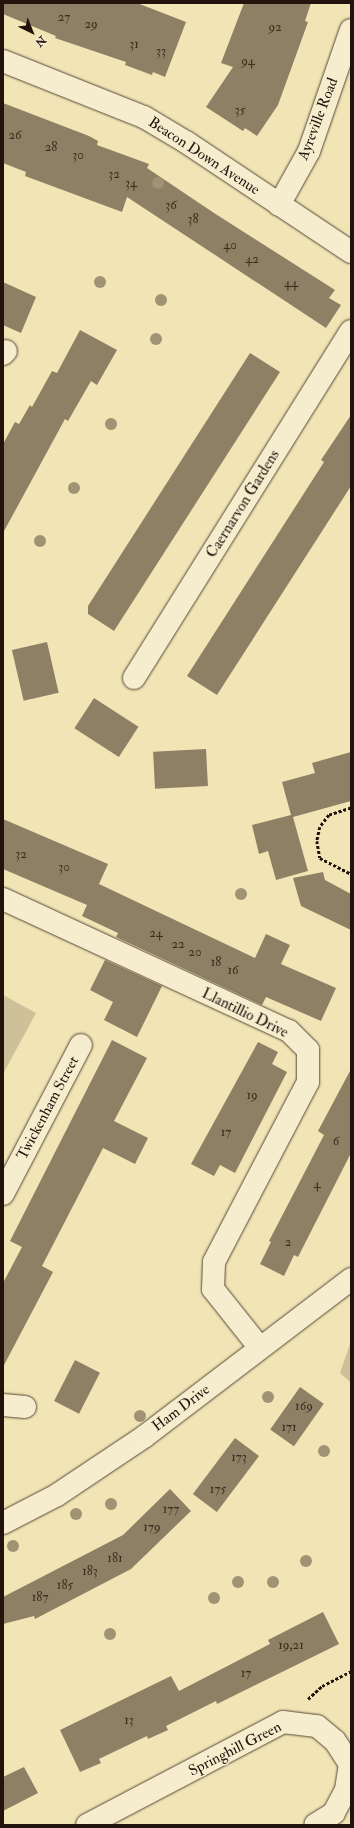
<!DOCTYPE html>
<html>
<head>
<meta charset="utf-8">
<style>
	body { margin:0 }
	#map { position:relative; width:354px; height:1828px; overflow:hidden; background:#f1e4b5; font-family:"IM FELL Double Pica",serif }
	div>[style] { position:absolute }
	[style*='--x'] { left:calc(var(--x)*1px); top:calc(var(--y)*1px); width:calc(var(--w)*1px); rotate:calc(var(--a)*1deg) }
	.green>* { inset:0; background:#cec098 }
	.building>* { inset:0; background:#8e8064; transform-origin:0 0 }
	.path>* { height:2.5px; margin-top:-1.25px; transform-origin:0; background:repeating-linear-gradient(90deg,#22130c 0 3px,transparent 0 5px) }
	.roads { filter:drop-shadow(0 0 1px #564736) drop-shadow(0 0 1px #564736) }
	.minor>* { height:22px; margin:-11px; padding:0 11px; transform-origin:11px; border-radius:11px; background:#f6edcf }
	.trees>* { width:12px; height:12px; margin:-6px; border-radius:50%; background:#a09373 }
	span { translate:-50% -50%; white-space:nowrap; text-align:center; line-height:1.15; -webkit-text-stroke:3px #f6edcf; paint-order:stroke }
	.number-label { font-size:13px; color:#3d2e22 }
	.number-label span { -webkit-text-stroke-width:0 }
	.street-label { font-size:15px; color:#22130c }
	.frame { position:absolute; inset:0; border:4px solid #22130c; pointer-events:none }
	.north { position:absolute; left:12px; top:12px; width:40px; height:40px; -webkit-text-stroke:3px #f6edcf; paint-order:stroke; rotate:137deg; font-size:11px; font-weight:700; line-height:16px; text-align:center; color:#22130c }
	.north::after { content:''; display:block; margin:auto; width:14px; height:18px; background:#22130c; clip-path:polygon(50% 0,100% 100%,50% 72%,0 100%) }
</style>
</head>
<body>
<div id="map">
	<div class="green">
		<i style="clip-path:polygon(3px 995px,36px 1013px,3px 1074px)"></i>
		<i style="clip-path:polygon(351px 1341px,351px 1383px,340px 1373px)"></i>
	</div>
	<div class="building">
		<i style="clip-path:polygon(3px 3px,137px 3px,186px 22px,165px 77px,153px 72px,152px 75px,125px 65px,126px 62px,55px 38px,56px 36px,3px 14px)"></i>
		<i style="clip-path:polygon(244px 3px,311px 3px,305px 21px,308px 22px,278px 105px,257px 136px,245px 128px,243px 131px,206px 107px,233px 67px,221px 63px)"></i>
		<i style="clip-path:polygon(3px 103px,89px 136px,98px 141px,97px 145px,149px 164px,147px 168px,214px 213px,335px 290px,329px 298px,341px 305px,326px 328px,127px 197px,122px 212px,25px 176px,26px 172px,3px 163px)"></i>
		<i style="clip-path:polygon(3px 282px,36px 297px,21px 333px,3px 325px)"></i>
		<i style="clip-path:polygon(80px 330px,117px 350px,97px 385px,91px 381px,68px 421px,65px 419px,3px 533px,3px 444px,15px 422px,19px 424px,30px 405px,32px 407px,52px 371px,57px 373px)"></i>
		<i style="clip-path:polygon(250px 353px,280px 372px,114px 631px,88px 614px,88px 606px)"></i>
		<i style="clip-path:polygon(351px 415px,351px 486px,217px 695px,187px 676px,324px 462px,321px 460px)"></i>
		<i style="left:47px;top:642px;width:52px;height:36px;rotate:77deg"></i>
		<i style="left:94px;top:698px;width:53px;height:36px;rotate:33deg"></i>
		<i style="left:206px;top:749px;width:37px;height:53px;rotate:87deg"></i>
		<i style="clip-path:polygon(351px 752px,351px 801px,293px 817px,308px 871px,276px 880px,268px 851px,259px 854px,252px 825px,291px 815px,282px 782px,315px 773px,312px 763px)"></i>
		<i style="clip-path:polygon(3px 819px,108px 864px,99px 884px,255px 958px,266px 934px,290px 945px,281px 964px,336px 988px,321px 1021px,266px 997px,262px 1005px,116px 937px,118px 933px,82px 916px,87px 905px,3px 869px)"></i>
		<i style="clip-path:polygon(323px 872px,325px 880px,351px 894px,351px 930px,301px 906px,293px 878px)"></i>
		<i style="clip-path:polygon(105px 960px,162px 986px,137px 1037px,104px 1020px,113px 1002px,90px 990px)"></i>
		<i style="clip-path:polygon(112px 1040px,147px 1058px,114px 1121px,148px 1138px,135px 1164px,103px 1148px,42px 1266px,53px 1272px,3px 1367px,3px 1283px,22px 1247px,10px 1241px)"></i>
		<i style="clip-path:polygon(258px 1042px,278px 1052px,272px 1064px,287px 1072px,235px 1173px,220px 1165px,214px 1176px,191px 1164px)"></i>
		<i style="clip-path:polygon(351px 1069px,351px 1153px,298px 1257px,294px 1255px,284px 1276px,260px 1264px,271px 1242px,269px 1241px,324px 1135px,318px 1131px)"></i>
		<i style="left:75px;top:1360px;width:28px;height:46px;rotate:27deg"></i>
		<i style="left:300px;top:1387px;width:29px;height:52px;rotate:35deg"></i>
		<i style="left:235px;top:1438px;width:30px;height:70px;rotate:37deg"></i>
		<i style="clip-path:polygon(170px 1489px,191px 1511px,131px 1569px,35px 1619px,34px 1616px,3px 1624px,3px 1597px,123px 1535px)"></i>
		<i style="clip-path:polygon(323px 1612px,339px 1644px,217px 1704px,216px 1701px,166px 1726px,168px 1730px,148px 1739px,147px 1736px,99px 1759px,101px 1763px,80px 1772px,60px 1730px,171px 1676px,179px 1691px,270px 1644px,268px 1640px)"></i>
		<i style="clip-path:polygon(24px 1767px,38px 1793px,3px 1811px,3px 1777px)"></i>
	</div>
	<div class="path">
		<i style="--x:351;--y:808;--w:23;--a:162"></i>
		<i style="--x:329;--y:815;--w:15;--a:127"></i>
		<i style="--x:320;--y:827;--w:14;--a:102"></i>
		<i style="--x:317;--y:841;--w:17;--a:80"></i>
		<i style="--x:320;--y:858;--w:35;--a:27"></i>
		<i style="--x:308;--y:1699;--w:19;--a:-43"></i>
		<i style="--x:322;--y:1686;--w:33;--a:-27"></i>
	</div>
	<div class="roads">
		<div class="minor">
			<i style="--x:3;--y:61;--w:152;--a:21.7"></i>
			<i style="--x:144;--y:117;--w:49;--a:30.8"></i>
			<i style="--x:186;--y:142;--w:198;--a:33.7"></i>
			<i style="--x:279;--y:205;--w:62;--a:-60.9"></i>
			<i style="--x:309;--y:151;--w:128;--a:-70.9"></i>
			<i style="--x:3;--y:354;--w:4;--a:-45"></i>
			<i style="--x:134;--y:678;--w:409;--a:-58"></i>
			<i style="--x:3;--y:899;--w:315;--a:24.8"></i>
			<i style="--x:289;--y:1031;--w:27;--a:45"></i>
			<i style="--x:308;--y:1050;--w:32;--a:90"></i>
			<i style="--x:308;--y:1082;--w:203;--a:117.6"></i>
			<i style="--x:214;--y:1262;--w:27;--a:92"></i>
			<i style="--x:213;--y:1289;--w:75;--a:51.5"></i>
			<i style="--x:3;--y:1194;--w:168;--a:-62.4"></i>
			<i style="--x:3;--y:1405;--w:22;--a:5"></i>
			<i style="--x:3;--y:1523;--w:61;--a:-27.4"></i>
			<i style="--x:57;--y:1495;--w:106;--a:-33.8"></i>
			<i style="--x:145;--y:1436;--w:259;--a:-37.3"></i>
			<i style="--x:87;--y:1825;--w:221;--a:-27.7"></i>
			<i style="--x:283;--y:1722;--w:34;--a:7"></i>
			<i style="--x:317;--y:1726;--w:23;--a:40"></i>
			<i style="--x:335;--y:1741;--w:27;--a:57"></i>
			<i style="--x:350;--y:1764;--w:26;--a:99"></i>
			<i style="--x:346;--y:1790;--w:26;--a:118"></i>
			<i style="--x:334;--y:1813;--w:22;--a:148"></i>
		</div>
	</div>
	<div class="trees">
		<i style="left:158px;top:183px"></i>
		<i style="left:100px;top:282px"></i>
		<i style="left:161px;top:300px"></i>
		<i style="left:156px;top:339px"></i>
		<i style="left:111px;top:424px"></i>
		<i style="left:74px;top:488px"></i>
		<i style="left:40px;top:541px"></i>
		<i style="left:241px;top:894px"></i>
		<i style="left:268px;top:1397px"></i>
		<i style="left:140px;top:1416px"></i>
		<i style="left:324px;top:1451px"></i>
		<i style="left:111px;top:1504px"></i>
		<i style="left:76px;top:1514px"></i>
		<i style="left:13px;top:1546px"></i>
		<i style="left:306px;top:1561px"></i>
		<i style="left:238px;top:1582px"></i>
		<i style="left:273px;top:1582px"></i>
		<i style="left:214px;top:1598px"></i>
		<i style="left:110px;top:1634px"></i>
	</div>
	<div class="number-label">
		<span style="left:64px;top:17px">27</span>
		<span style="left:91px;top:24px">29</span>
		<span style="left:275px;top:27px">92</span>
		<span style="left:134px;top:44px">31</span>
		<span style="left:161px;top:51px">33</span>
		<span style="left:248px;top:61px">94</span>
		<span style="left:240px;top:110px">35</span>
		<span style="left:15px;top:135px">26</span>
		<span style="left:51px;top:147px">28</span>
		<span style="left:78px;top:155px">30</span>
		<span style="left:114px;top:174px">32</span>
		<span style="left:131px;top:183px">34</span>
		<span style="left:171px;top:205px">36</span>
		<span style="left:193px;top:219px">38</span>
		<span style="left:230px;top:245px">40</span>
		<span style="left:252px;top:259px">42</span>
		<span style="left:291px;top:283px">44</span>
		<span style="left:21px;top:854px">32</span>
		<span style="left:64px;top:867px">30</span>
		<span style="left:156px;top:933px">24</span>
		<span style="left:178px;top:944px">22</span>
		<span style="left:195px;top:952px">20</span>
		<span style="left:216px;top:962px">18</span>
		<span style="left:233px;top:970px">16</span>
		<span style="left:252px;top:1095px">19</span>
		<span style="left:226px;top:1132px">17</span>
		<span style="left:336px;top:1141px">6</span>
		<span style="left:317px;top:1184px">4</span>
		<span style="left:288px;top:1242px">2</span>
		<span style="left:304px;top:1406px">169</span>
		<span style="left:289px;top:1427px">171</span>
		<span style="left:239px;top:1457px">173</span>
		<span style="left:218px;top:1489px">175</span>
		<span style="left:171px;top:1509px">177</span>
		<span style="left:152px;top:1527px">179</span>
		<span style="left:115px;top:1558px">181</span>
		<span style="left:90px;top:1571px">183</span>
		<span style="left:65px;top:1585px">185</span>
		<span style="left:40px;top:1597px">187</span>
		<span style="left:291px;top:1645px">19,21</span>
		<span style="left:246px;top:1673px">17</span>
		<span style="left:129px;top:1720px">13</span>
	</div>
	<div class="street-label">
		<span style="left:318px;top:119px;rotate:-69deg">Ayreville Road</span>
		<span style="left:204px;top:156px;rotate:33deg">Beacon Down Avenue</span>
		<span style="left:243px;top:504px;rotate:-58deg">Caernarvon Gardens</span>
		<span style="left:245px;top:1013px;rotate:26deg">Llantillio Drive</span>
		<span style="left:48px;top:1108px;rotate:-62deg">Twickenham Street</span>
		<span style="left:181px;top:1408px;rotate:-37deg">Ham Drive</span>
		<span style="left:235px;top:1749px;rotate:-27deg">Springhill Green</span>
	</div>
	<div class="frame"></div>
	<div class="north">N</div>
</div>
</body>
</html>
